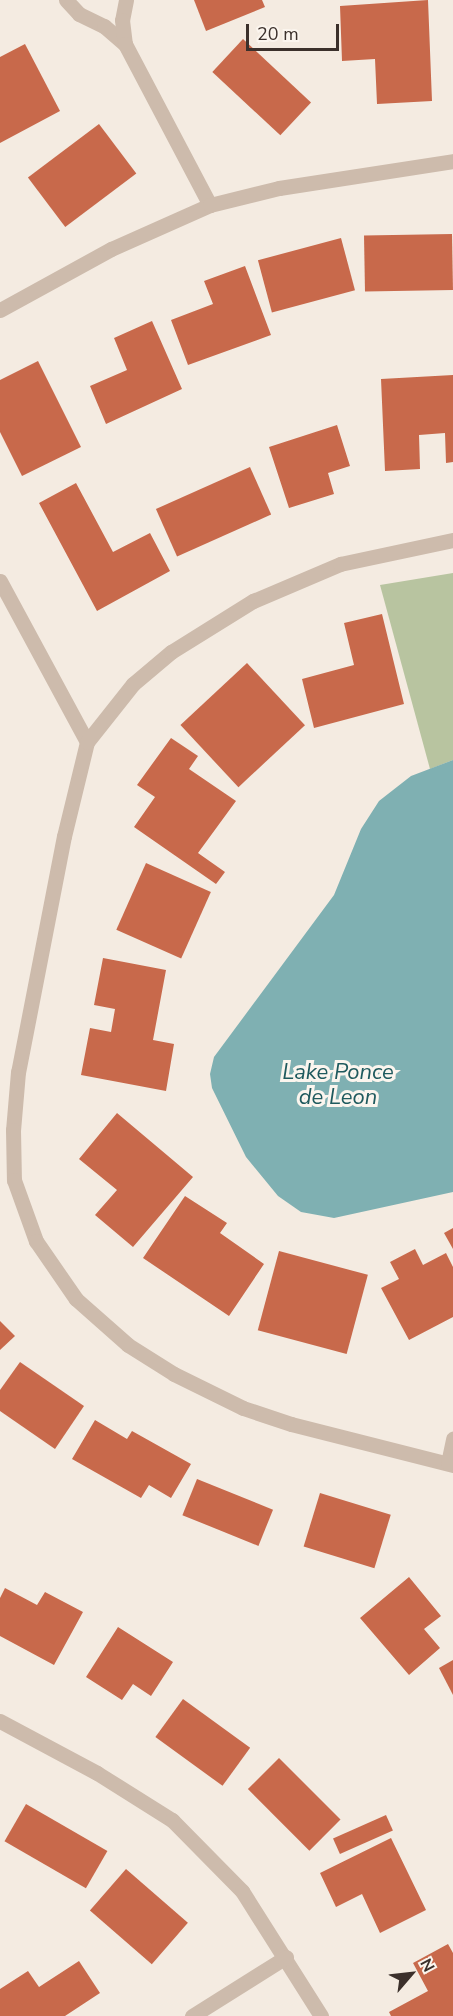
<!DOCTYPE html>
<html>
<head>
<meta charset="utf-8">
<style>
	body { margin:0 }
	#map { position:relative; width:453px; height:2016px; overflow:hidden; background:#f4ebe1; font-family:"Nunito Sans",sans-serif }
	div>[style] { position:absolute }
	[style*='--x'] { left:calc(var(--x)*1px); top:calc(var(--y)*1px); width:calc(var(--w)*1px); rotate:calc(var(--a)*1deg) }
	.green>* { inset:0; background:#b8c4a0 }
	.water>* { inset:0; background:#7fb0b2 }
	.building>* { inset:0; background:#c8694b; transform-origin:0 0 }
	.street>* { height:15px; margin:-7.5px; padding:0 7.5px; transform-origin:7.5px; border-radius:7.5px; background:#cdbbac }
	span { translate:-50% -50%; white-space:nowrap; text-align:center; line-height:1.15; -webkit-text-stroke:6px #fbf5ee; paint-order:stroke }
	.water-label { font-size:22px; color:#1f5a5e; font-style:italic }
	.north { position:absolute; left:381px; top:1944px; width:60px; height:60px; -webkit-text-stroke:4px #fbf5ee; paint-order:stroke; rotate:62deg; font-size:16px; font-weight:700; line-height:24px; text-align:center; color:#3b302b }
	.north::after { content:''; display:block; margin:auto; width:21px; height:27px; background:#3b302b; clip-path:polygon(50% 0,100% 100%,50% 72%,0 100%) }
	.scale { position:absolute; left:246px; top:24px; width:93px; height:27px; box-sizing:border-box; border:3px solid #3b302b; border-top:0; padding-left:8px; font-size:18px; line-height:21px; white-space:nowrap; color:#3b302b; -webkit-text-stroke:4px #fbf5ee; paint-order:stroke }
</style>
</head>
<body>
<div id="map">
	<div class="green">
		<i style="clip-path:polygon(453px 573px,453px 760px,430px 769px,380px 585px)"></i>
	</div>
	<div class="water">
		<i style="clip-path:polygon(453px 760px,453px 1192px,334px 1218px,301px 1212px,278px 1196px,246px 1157px,212px 1088px,210px 1074px,214px 1057px,334px 895px,361px 829px,379px 801px,411px 776px)"></i>
	</div>
	<div class="building">
		<i style="clip-path:polygon(194px 0,262px 0,265px 7px,206px 31px)"></i>
		<i style="clip-path:polygon(428px 0,432px 101px,377px 104px,375px 59px,342px 61px,340px 6px)"></i>
		<i style="left:243px;top:39px;width:93px;height:45px;rotate:43deg"></i>
		<i style="clip-path:polygon(25px 44px,60px 111px,0 143px,0 57px)"></i>
		<i style="left:99px;top:124px;width:62px;height:89px;rotate:53deg"></i>
		<i style="left:452px;top:234px;width:56px;height:88px;rotate:89deg"></i>
		<i style="left:341px;top:238px;width:54px;height:86px;rotate:75deg"></i>
		<i style="clip-path:polygon(245px 266px,271px 335px,188px 365px,171px 320px,213px 304px,204px 281px)"></i>
		<i style="clip-path:polygon(152px 321px,182px 389px,106px 424px,90px 386px,127px 370px,114px 338px)"></i>
		<i style="clip-path:polygon(38px 361px,81px 447px,22px 476px,0 432px,0 380px)"></i>
		<i style="clip-path:polygon(453px 375px,453px 462px,446px 463px,445px 433px,419px 435px,420px 469px,385px 471px,381px 379px)"></i>
		<i style="clip-path:polygon(337px 425px,350px 466px,328px 473px,334px 494px,289px 508px,269px 447px)"></i>
		<i style="left:250px;top:467px;width:52px;height:103px;rotate:66deg"></i>
		<i style="clip-path:polygon(76px 483px,113px 552px,150px 533px,170px 571px,97px 611px,39px 503px)"></i>
		<i style="clip-path:polygon(382px 614px,404px 704px,314px 728px,302px 679px,354px 665px,344px 623px)"></i>
		<i style="left:247px;top:663px;width:85px;height:91px;rotate:47deg"></i>
		<i style="clip-path:polygon(171px 738px,198px 756px,189px 769px,236px 801px,198px 853px,225px 872px,216px 884px,134px 827px,155px 797px,137px 785px)"></i>
		<i style="left:146px;top:863px;width:71px;height:73px;rotate:24deg"></i>
		<i style="clip-path:polygon(103px 958px,166px 970px,153px 1040px,174px 1044px,166px 1091px,81px 1075px,90px 1028px,111px 1032px,115px 1009px,94px 1005px)"></i>
		<i style="clip-path:polygon(117px 1113px,193px 1177px,133px 1247px,95px 1215px,117px 1190px,79px 1159px)"></i>
		<i style="clip-path:polygon(185px 1196px,227px 1223px,220px 1233px,264px 1264px,229px 1316px,143px 1258px)"></i>
		<i style="clip-path:polygon(453px 1228px,453px 1249px,444px 1233px)"></i>
		<i style="clip-path:polygon(415px 1249px,423px 1265px,446px 1253px,453px 1267px,453px 1317px,409px 1340px,381px 1288px,399px 1279px,390px 1262px)"></i>
		<i style="left:279px;top:1251px;width:92px;height:82px;rotate:15deg"></i>
		<i style="clip-path:polygon(0 1321px,15px 1336px,0 1350px)"></i>
		<i style="clip-path:polygon(20px 1362px,84px 1406px,55px 1449px,0 1411px,0 1390px)"></i>
		<i style="clip-path:polygon(95px 1420px,127px 1439px,132px 1431px,191px 1464px,171px 1498px,149px 1485px,141px 1498px,72px 1459px)"></i>
		<i style="left:197px;top:1479px;width:82px;height:39px;rotate:22deg"></i>
		<i style="left:320px;top:1493px;width:74px;height:56px;rotate:17deg"></i>
		<i style="clip-path:polygon(409px 1577px,441px 1616px,424px 1629px,440px 1648px,409px 1675px,360px 1618px)"></i>
		<i style="clip-path:polygon(5px 1588px,37px 1605px,45px 1592px,83px 1612px,54px 1665px,0 1636px,0 1598px)"></i>
		<i style="clip-path:polygon(118px 1627px,173px 1662px,151px 1696px,133px 1684px,122px 1700px,86px 1677px)"></i>
		<i style="clip-path:polygon(453px 1660px,453px 1695px,439px 1668px)"></i>
		<i style="left:183px;top:1699px;width:83px;height:47px;rotate:36deg"></i>
		<i style="left:279px;top:1758px;width:87px;height:44px;rotate:45deg"></i>
		<i style="left:26px;top:1804px;width:94px;height:43px;rotate:30deg"></i>
		<i style="left:386px;top:1815px;width:17px;height:58px;rotate:66deg"></i>
		<i style="clip-path:polygon(391px 1838px,426px 1910px,380px 1933px,362px 1894px,336px 1907px,320px 1873px)"></i>
		<i style="left:126px;top:1869px;width:82px;height:55px;rotate:41deg"></i>
		<i style="clip-path:polygon(448px 1944px,453px 1953px,453px 2016px,391px 2016px,389px 2012px,428px 1991px,413px 1963px)"></i>
		<i style="clip-path:polygon(79px 1961px,100px 1993px,65px 2016px,0 2016px,0 1989px,28px 1971px,39px 1987px)"></i>
	</div>
	<div class="street">
		<i style="--x:66;--y:0;--w:19;--a:47"></i>
		<i style="--x:79;--y:14;--w:28;--a:26"></i>
		<i style="--x:104;--y:26;--w:28;--a:41"></i>
		<i style="--x:126;--y:0;--w:20;--a:101"></i>
		<i style="--x:122;--y:20;--w:24;--a:83"></i>
		<i style="--x:125;--y:44;--w:182;--a:62.2"></i>
		<i style="--x:0;--y:310;--w:127;--a:-28.8"></i>
		<i style="--x:111;--y:249;--w:108;--a:-24"></i>
		<i style="--x:210;--y:205;--w:71;--a:-13.8"></i>
		<i style="--x:279;--y:188;--w:176;--a:-8.8"></i>
		<i style="--x:0;--y:581;--w:183;--a:61.6"></i>
		<i style="--x:87;--y:742;--w:97;--a:103.7"></i>
		<i style="--x:64;--y:836;--w:240;--a:101"></i>
		<i style="--x:18;--y:1072;--w:58;--a:94.9"></i>
		<i style="--x:13;--y:1130;--w:50;--a:88.9"></i>
		<i style="--x:14;--y:1180;--w:65;--a:70.2"></i>
		<i style="--x:36;--y:1241;--w:70;--a:55.4"></i>
		<i style="--x:76;--y:1299;--w:69;--a:41.5"></i>
		<i style="--x:128;--y:1345;--w:54;--a:32.2"></i>
		<i style="--x:174;--y:1374;--w:77;--a:26.2"></i>
		<i style="--x:243;--y:1408;--w:51;--a:18.4"></i>
		<i style="--x:291;--y:1424;--w:167;--a:14.2"></i>
		<i style="--x:87;--y:742;--w:74;--a:-51.6"></i>
		<i style="--x:133;--y:684;--w:50;--a:-40.1"></i>
		<i style="--x:171;--y:652;--w:97;--a:-31.9"></i>
		<i style="--x:253;--y:601;--w:95;--a:-23"></i>
		<i style="--x:340;--y:564;--w:116;--a:-12"></i>
		<i style="--x:448;--y:1463;--w:25;--a:-78"></i>
		<i style="--x:0;--y:1721;--w:110;--a:28.2"></i>
		<i style="--x:97;--y:1773;--w:89;--a:32.1"></i>
		<i style="--x:172;--y:1820;--w:100;--a:45.4"></i>
		<i style="--x:242;--y:1891;--w:148;--a:57.7"></i>
		<i style="--x:192;--y:2016;--w:111;--a:-32.1"></i>
	</div>
	<div class="water-label">
		<span style="left:338px;top:1085px">Lake Ponce<br>de Leon</span>
	</div>
	<div class="north">N</div>
	<div class="scale">20 m</div>
</div>
</body>
</html>
